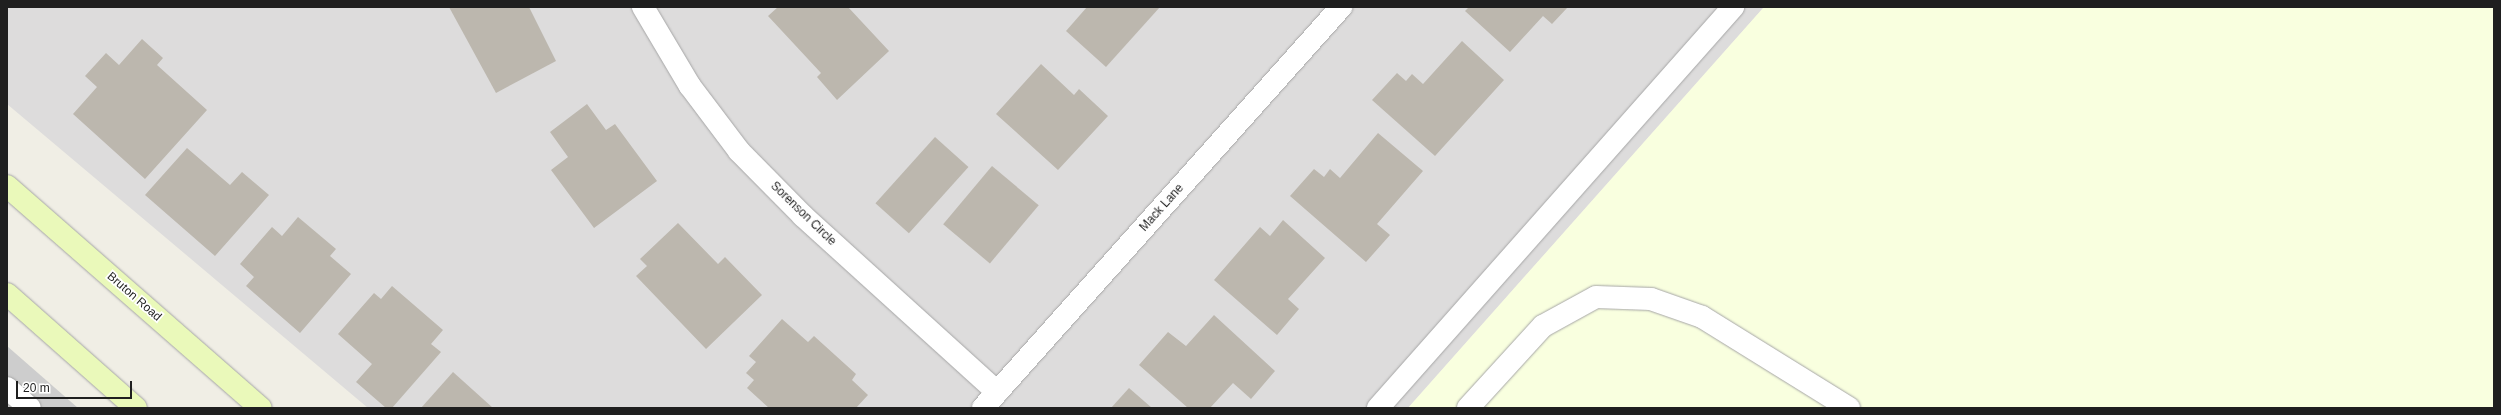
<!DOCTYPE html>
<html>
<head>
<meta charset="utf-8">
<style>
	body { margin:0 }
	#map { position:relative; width:2501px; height:415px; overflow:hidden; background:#f0eee5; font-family:Arial,sans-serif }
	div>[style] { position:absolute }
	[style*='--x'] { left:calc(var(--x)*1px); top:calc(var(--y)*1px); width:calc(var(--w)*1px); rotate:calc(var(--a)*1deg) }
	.residential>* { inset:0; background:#dddcdc }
	.education>* { inset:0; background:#f9ffdf }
	.religious>* { inset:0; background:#cdcdcd }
	.building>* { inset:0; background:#bcb7ae; transform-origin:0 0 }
	.roads { filter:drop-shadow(0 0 1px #a6a6a6) drop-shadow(0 0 1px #a6a6a6) }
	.lane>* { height:22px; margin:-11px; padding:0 11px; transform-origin:11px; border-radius:11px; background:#fff }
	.street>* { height:22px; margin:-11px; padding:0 11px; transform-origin:11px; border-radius:11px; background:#fff }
	.secondary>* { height:22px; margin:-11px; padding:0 11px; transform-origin:11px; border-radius:11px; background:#eaf9ba }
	span { translate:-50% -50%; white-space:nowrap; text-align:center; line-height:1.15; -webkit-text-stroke:3.5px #fff; paint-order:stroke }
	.street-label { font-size:12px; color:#1f1f1f }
	.frame { position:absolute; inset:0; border:8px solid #1f1f1f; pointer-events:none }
	.scale { position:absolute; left:16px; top:381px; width:116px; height:18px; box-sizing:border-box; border:2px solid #1f1f1f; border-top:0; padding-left:5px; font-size:12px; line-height:14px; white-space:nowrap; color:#1f1f1f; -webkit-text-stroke:3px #fff; paint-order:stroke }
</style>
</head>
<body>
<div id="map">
	<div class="residential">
		<i style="clip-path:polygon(7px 7px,1764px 7px,1408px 408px,368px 408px,7px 104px)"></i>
	</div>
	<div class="education">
		<i style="clip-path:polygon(1764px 7px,2494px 7px,2494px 408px,1408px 408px)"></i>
	</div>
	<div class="religious">
		<i style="clip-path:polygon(7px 346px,78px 408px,7px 408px)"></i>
	</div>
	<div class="building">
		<i style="clip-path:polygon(449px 7px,529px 7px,556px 61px,496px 93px)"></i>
		<i style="clip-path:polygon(778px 7px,848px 7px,889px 51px,837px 100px,817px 77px,821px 73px,768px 16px)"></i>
		<i style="clip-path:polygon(1087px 7px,1160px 7px,1106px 67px,1066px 31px)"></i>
		<i style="clip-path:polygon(1469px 7px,1568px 7px,1552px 24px,1543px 16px,1510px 52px,1465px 11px)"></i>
		<i style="clip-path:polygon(142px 39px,163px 58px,157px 65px,207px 110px,145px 179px,73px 114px,97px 87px,85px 76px,106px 53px,119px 65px)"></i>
		<i style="clip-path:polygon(1462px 41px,1504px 80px,1435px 156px,1372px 100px,1397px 73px,1406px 81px,1412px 74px,1423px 84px)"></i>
		<i style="clip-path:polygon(1041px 64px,1074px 95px,1079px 89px,1108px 116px,1058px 170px,996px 114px)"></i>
		<i style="clip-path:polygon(587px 104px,606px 130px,615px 124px,657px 181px,594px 228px,551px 170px,568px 157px,550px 132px)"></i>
		<i style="clip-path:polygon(1378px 133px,1423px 171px,1377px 224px,1390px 235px,1366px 262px,1290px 196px,1314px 169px,1324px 177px,1330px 169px,1340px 178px)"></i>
		<i style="left:935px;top:137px;width:45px;height:89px;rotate:42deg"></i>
		<i style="clip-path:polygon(187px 148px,230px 185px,242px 172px,269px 195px,215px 256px,145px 195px)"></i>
		<i style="left:992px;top:166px;width:61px;height:76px;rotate:40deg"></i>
		<i style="clip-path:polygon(298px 217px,336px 249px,330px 256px,351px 274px,300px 333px,246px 286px,254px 277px,240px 264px,272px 227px,282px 236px)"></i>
		<i style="clip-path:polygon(1283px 220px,1325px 258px,1288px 299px,1299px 309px,1277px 335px,1214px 280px,1260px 227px,1270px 236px)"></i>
		<i style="clip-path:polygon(678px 223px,718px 264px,725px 257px,762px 295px,706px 349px,636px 276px,647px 266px,640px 259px)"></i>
		<i style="clip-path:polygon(392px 286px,443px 330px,431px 344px,441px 352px,392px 408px,386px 408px,356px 382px,372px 364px,338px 334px,374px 293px,381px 299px)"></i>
		<i style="clip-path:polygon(1214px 315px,1275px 371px,1251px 399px,1233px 383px,1210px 408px,1188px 408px,1139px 365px,1168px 332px,1186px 346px)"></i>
		<i style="clip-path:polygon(782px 319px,808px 342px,814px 336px,856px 374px,852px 380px,868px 395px,856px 408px,769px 408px,747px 388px,754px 380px,746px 373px,756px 362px,749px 356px)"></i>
		<i style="clip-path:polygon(453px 372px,493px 408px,421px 408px)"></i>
		<i style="clip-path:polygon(1129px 388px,1152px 408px,1111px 408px)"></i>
	</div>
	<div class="roads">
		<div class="lane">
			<i style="--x:7;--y:388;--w:30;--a:41"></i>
			<i style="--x:1378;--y:408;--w:536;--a:-48.48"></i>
			<i style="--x:1468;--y:408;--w:111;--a:-47.6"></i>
			<i style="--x:1543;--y:326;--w:60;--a:-28.7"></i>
			<i style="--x:1596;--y:297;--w:55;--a:2.1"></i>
			<i style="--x:1651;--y:299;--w:54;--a:19.4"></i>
			<i style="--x:1702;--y:317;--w:173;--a:31.8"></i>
		</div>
		<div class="street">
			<i style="--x:643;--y:7;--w:92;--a:59.3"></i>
			<i style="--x:690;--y:86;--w:81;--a:53"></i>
			<i style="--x:739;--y:151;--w:91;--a:45.4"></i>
			<i style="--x:803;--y:216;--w:262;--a:42.2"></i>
			<i style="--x:983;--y:408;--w:538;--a:-48.24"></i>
		</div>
		<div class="secondary">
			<i style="--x:7;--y:186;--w:337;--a:41.2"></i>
			<i style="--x:7;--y:294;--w:172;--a:41.5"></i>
		</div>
	</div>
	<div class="street-label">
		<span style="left:1162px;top:208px;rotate:-48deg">Mack Lane</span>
		<span style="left:803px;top:214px;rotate:44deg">Sorenson Circle</span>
		<span style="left:134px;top:297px;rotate:41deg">Bruton Road</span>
	</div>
	<div class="frame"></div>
	<div class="scale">20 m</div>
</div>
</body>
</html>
